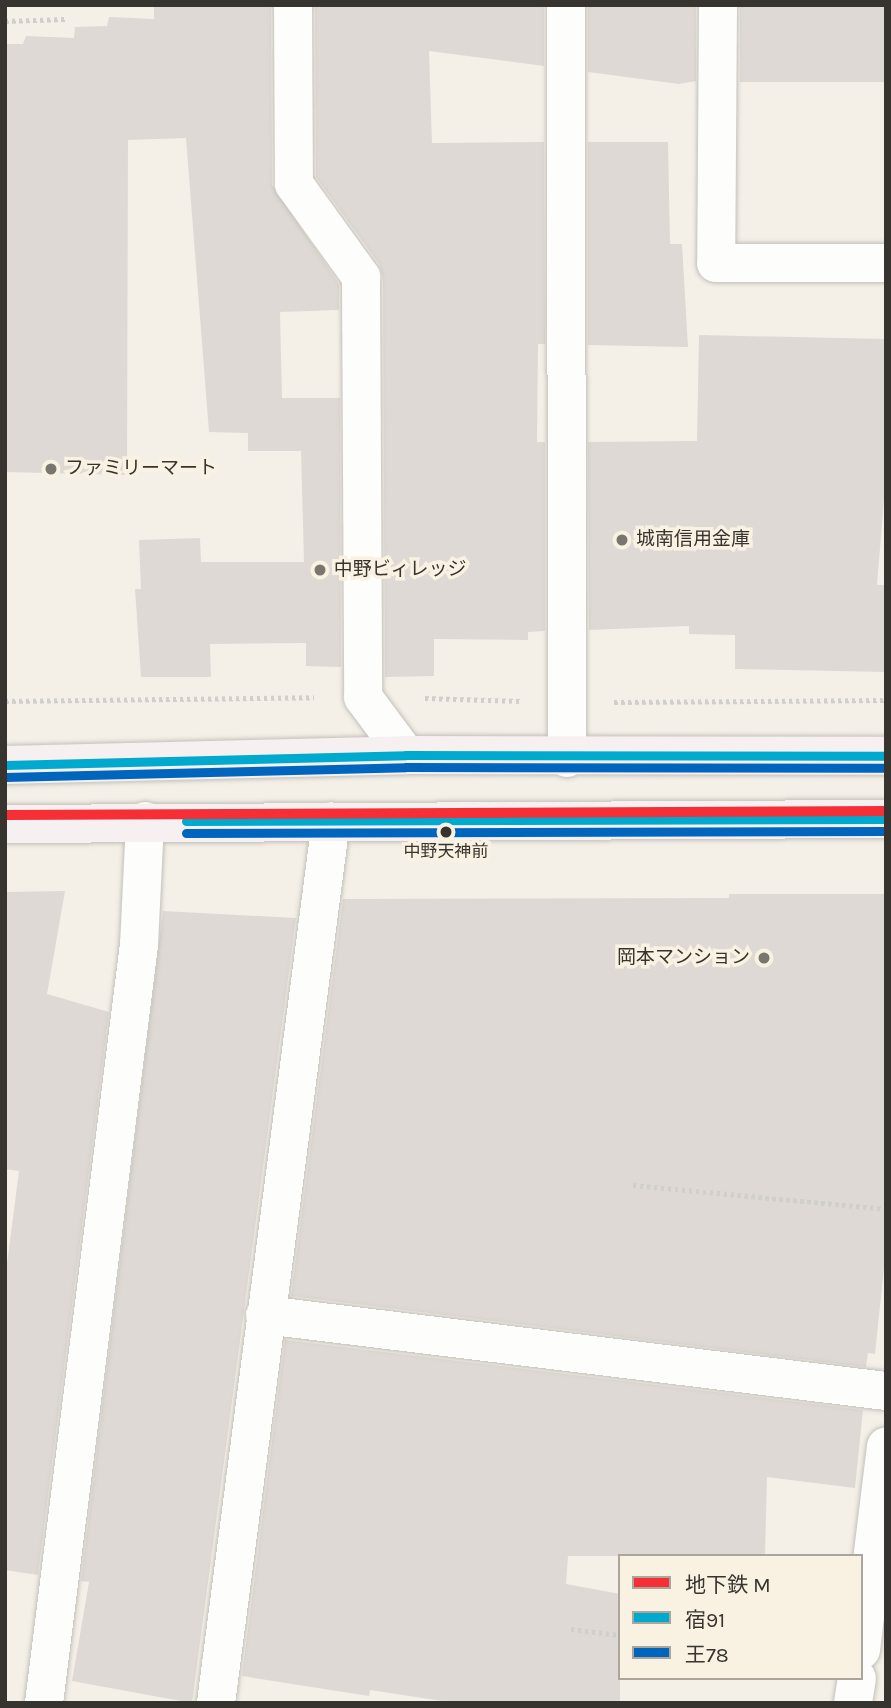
<!DOCTYPE html>
<html>
<head>
<meta charset="utf-8">
<style>
	body { margin:0 }
	#map { position:relative; width:891px; height:1708px; overflow:hidden; background:#f4f0e8; font-family:Karla,"Noto Sans JP",sans-serif }
	div>[style] { position:absolute }
	[style*='--x'] { left:calc(var(--x)*1px); top:calc(var(--y)*1px); width:calc(var(--w)*1px); rotate:calc(var(--a)*1deg) }
	.building>* { inset:0; background:#ded9d4; transform-origin:0 0 }
	.path>* { height:4.5px; margin-top:-2.25px; transform-origin:0; background:repeating-linear-gradient(90deg,#d1cfcb 0 3.5px,transparent 0 7px) }
	.roads { filter:drop-shadow(0 0 2px #c3c0ba) drop-shadow(0 0 2px #c3c0ba) }
	.minor>* { height:38px; margin:-19px; padding:0 19px; transform-origin:19px; border-radius:19px; background:#fdfdfc }
	.major>* { height:38px; margin:-19px; padding:0 19px; transform-origin:19px; border-radius:19px; background:#f7f0f0 }
	.bus-1>* { height:9px; margin:-4.5px; padding:0 4.5px; transform-origin:4.5px; border-radius:4.5px; background:#00a9ce }
	.bus-2>* { height:9px; margin:-4.5px; padding:0 4.5px; transform-origin:4.5px; border-radius:4.5px; background:#0065bd }
	.metro-1>* { height:10px; margin:-5px; padding:0 5px; transform-origin:5px; border-radius:5px; background:#f62e36 }
	.dots>* { width:19px; height:19px; translate:-50% -50%; box-sizing:border-box; border:4px solid #f9f2e3; border-radius:50% }
	span { translate:-50% -50%; white-space:nowrap; text-align:center; line-height:1.15; -webkit-text-stroke:7px #f9f2e3; paint-order:stroke }
	.bus-label { font-size:17px; color:#37342f }
	.poi-label { font-size:19px; color:#37342f }
	.left { translate:0 -50%; text-align:left }
	.right { translate:-100% -50%; text-align:right }
	.frame { position:absolute; inset:0; border:7px solid #37342f; pointer-events:none }
	.legend { position:absolute; left:618px; top:1554px; width:245px; height:126px; box-sizing:border-box; background:#f9f2e3; border:2px solid #aba69b; margin:0; padding:9px 12px; list-style:none; font-size:21px; color:#37342f }
	.legend li { display:flex; align-items:center; gap:14px; height:35px }
	.legend b { width:35px; border:2px solid #aba69b }
</style>
</head>
<body>
<div id="map">
	<div class="building">
		<i style="clip-path:polygon(154px 5px,271px 5px,272px 185px,339px 284px,339px 310px,280px 312px,282px 398px,340px 398px,341px 667px,306px 666px,306px 643px,210px 644px,211px 677px,141px 677px,135px 589px,141px 589px,139px 540px,200px 538px,201px 562px,304px 562px,301px 451px,248px 451px,248px 433px,209px 432px,186px 138px,128px 140px,127px 475px,5px 472px,5px 44px,23px 44px,26px 36px,74px 38px,75px 27px,107px 26px,109px 17px,154px 19px)"></i>
		<i style="clip-path:polygon(315px 5px,544px 5px,544px 66px,429px 51px,432px 143px,544px 142px,545px 344px,538px 344px,537px 442px,545px 442px,545px 631px,528px 632px,528px 640px,434px 639px,434px 676px,385px 677px,383px 277px,379px 264px,316px 177px)"></i>
		<i style="clip-path:polygon(588px 5px,696px 5px,696px 81px,679px 84px,588px 72px)"></i>
		<i style="left:740px;top:5px;width:146px;height:77px"></i>
		<i style="clip-path:polygon(588px 142px,668px 142px,670px 244px,682px 244px,688px 347px,588px 345px)"></i>
		<i style="clip-path:polygon(699px 335px,886px 339px,886px 475px,877px 585px,886px 585px,886px 672px,735px 669px,735px 635px,689px 634px,689px 626px,589px 630px,588px 442px,697px 441px)"></i>
		<i style="clip-path:polygon(65px 891px,47px 994px,109px 1012px,38px 1575px,5px 1570px,5px 1279px,19px 1171px,5px 1169px,5px 892px)"></i>
		<i style="clip-path:polygon(729px 894px,886px 894px,886px 1249px,875px 1354px,868px 1353px,866px 1367px,291px 1296px,343px 899px,729px 898px)"></i>
		<i style="clip-path:polygon(163px 911px,296px 918px,192px 1703px,72px 1681px,89px 1582px,81px 1581px)"></i>
		<i style="clip-path:polygon(285px 1340px,863px 1410px,855px 1488px,767px 1477px,765px 1556px,568px 1556px,566px 1584px,620px 1594px,620px 1703px,455px 1703px,370px 1690px,369px 1696px,242px 1676px)"></i>
	</div>
	<div class="path">
		<i style="--x:5;--y:21;--w:60;--a:-1.9"></i>
		<i style="--x:425;--y:698;--w:96;--a:1.8"></i>
		<i style="--x:5;--y:701;--w:309;--a:-0.7"></i>
		<i style="--x:614;--y:702;--w:272;--a:-0.4"></i>
		<i style="--x:633;--y:1185;--w:254;--a:5.4"></i>
		<i style="--x:571;--y:1629;--w:49;--a:7"></i>
	</div>
	<div class="roads">
		<div class="minor">
			<i style="--x:293;--y:5;--w:179;--a:89.7"></i>
			<i style="--x:294;--y:184;--w:115;--a:54.2"></i>
			<i style="--x:361;--y:277;--w:420;--a:89.7"></i>
			<i style="--x:363;--y:697;--w:72;--a:53.4"></i>
			<i style="--x:566;--y:5;--w:753;--a:89.92"></i>
			<i style="--x:718;--y:5;--w:258;--a:90.4"></i>
			<i style="--x:716;--y:263;--w:170;--a:0"></i>
			<i style="--x:265;--y:1315;--w:626;--a:6.98"></i>
			<i style="--x:861;--y:1650;--w:205;--a:-83"></i>
			<i style="--x:44;--y:1703;--w:764;--a:-82.86"></i>
			<i style="--x:139;--y:945;--w:124;--a:-87.2"></i>
			<i style="--x:216;--y:1703;--w:889;--a:-82.57"></i>
			<i style="--x:853;--y:1703;--w:25;--a:-81"></i>
		</div>
		<div class="major">
			<i style="--x:5;--y:765;--w:401;--a:-1.4"></i>
			<i style="--x:406;--y:755;--w:480;--a:0.1"></i>
			<i style="--x:5;--y:824;--w:881;--a:-0.33"></i>
		</div>
	</div>
	<div class="bus-1">
		<i style="--x:5;--y:765;--w:401;--a:-1.4"></i>
		<i style="--x:406;--y:755;--w:480;--a:0.1"></i>
		<i style="--x:186;--y:821;--w:700;--a:-0.16"></i>
	</div>
	<div class="bus-2">
		<i style="--x:5;--y:777;--w:401;--a:-1.4"></i>
		<i style="--x:406;--y:767;--w:480;--a:0.1"></i>
		<i style="--x:186;--y:833;--w:700;--a:-0.16"></i>
	</div>
	<div class="metro-1">
		<i style="--x:5;--y:815;--w:881;--a:-0.26"></i>
	</div>
	<div class="dots">
		<i style="left:51px;top:469px;background:#797670"></i>
		<i style="left:622px;top:540px;background:#797670"></i>
		<i style="left:320px;top:570px;background:#797670"></i>
		<i style="left:446px;top:832px;background:#37342f"></i>
		<i style="left:764px;top:958px;background:#797670"></i>
	</div>
	<div class="bus-label">
		<span style="left:446px;top:852px">中野天神前</span>
	</div>
	<div class="poi-label">
		<span class="left" style="left:65px;top:469px">ファミリーマート</span>
		<span class="left" style="left:636px;top:540px">城南信用金庫</span>
		<span class="left" style="left:334px;top:570px">中野ビィレッジ</span>
		<span class="right" style="left:750px;top:958px">岡本マンション</span>
	</div>
	<div class="frame"></div>
	<ul class="legend">
	<li><b style="height:9px;background:#f62e36"></b>地下鉄 M</li>
	<li><b style="height:9px;background:#00a9ce"></b>宿91</li>
	<li><b style="height:9px;background:#0065bd"></b>王78</li>
	</ul>
</div>
</body>
</html>
